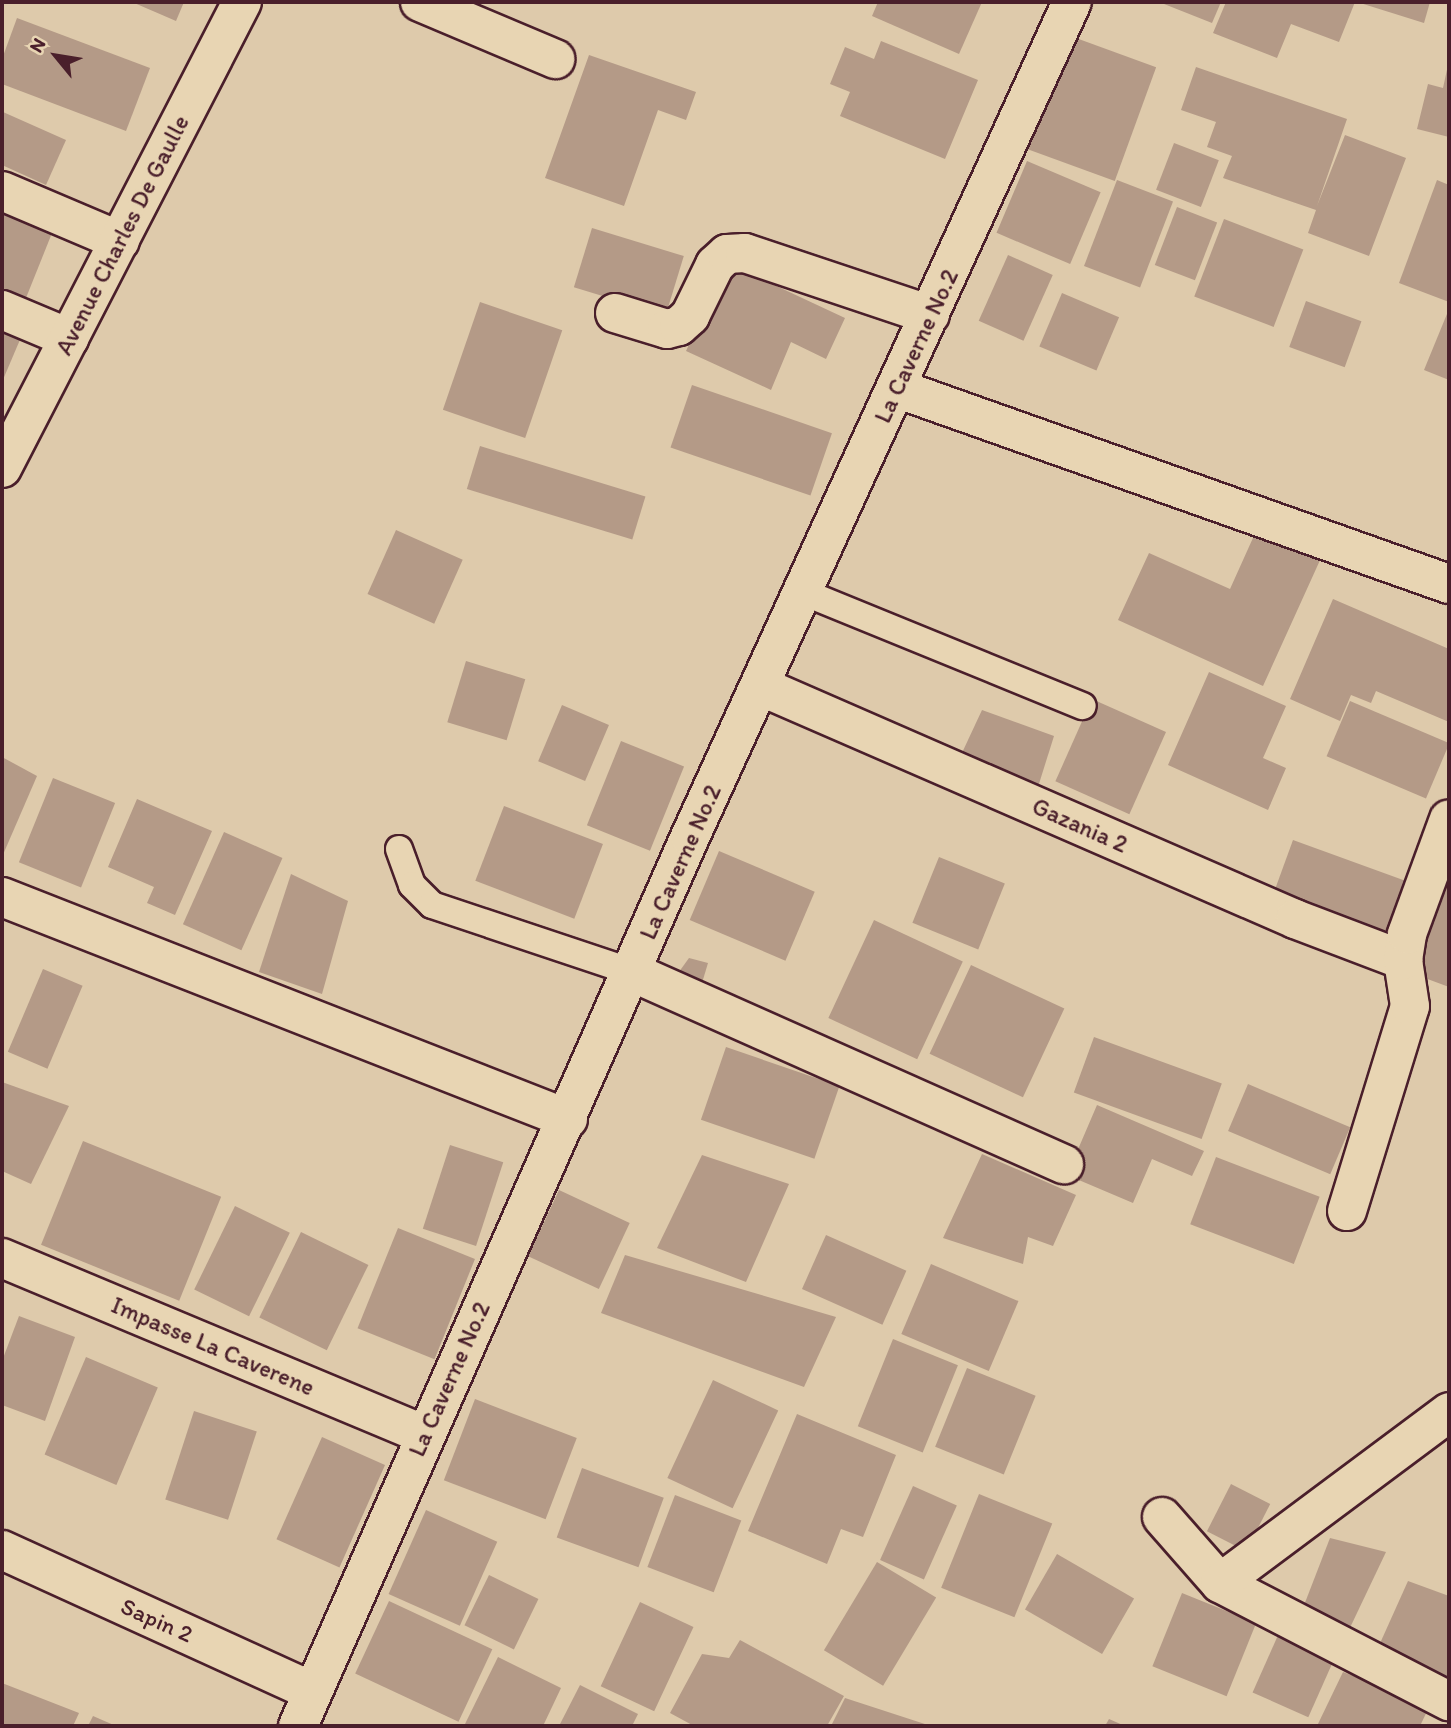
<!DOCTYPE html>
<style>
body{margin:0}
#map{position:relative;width:1451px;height:1728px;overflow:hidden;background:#decaab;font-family:Itim,sans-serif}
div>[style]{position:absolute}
.building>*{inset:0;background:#b49a87;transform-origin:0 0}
.roads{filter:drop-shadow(2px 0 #4a1f2b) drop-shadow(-2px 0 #4a1f2b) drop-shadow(0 2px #4a1f2b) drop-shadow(0 -2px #4a1f2b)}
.lane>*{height:26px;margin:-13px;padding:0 13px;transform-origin:13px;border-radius:13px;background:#e8d5b3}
.street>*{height:38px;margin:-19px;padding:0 19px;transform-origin:19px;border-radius:19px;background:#e8d5b3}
span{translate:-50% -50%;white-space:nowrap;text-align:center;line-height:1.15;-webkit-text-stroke:5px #e8d5b3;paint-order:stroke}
.street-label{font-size:24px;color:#4a1f2b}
.frame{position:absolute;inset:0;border:4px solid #4a1f2b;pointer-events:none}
.north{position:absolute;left:21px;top:21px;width:70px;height:70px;-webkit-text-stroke:5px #e8d5b3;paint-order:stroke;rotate:300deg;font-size:19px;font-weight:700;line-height:28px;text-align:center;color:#4a1f2b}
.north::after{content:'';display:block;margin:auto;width:24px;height:32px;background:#4a1f2b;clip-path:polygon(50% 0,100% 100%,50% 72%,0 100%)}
</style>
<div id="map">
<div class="building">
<div style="clip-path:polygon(132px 2px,184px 2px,176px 21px)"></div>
<div style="clip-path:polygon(878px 2px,982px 2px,959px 54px,872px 16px)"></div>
<div style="clip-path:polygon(1159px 2px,1221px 2px,1212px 23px)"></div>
<div style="clip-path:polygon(1226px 2px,1355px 2px,1339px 42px,1291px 24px,1277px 58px,1213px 33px)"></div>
<div style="clip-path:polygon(1357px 2px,1430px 2px,1424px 23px)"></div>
<div style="clip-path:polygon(17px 18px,150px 68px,126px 131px,2px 84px,2px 59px)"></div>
<div style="left:1065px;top:34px;width:97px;height:121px;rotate:20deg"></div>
<div style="clip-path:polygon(881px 41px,978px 80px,945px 159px,840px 116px,850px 92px,830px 84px,845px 47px,874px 59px)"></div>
<div style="clip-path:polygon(589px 55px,696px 92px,686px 120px,658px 110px,624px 206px,545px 178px)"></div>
<div style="clip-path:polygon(1448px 65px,1449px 65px,1449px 137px,1417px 129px,1428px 84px,1443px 88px)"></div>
<div style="clip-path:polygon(1196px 67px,1347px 119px,1317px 206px,1345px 135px,1406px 158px,1369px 256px,1308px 233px,1316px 210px,1223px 178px,1232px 156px,1207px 147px,1216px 122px,1181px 110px)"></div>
<div style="clip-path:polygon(3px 112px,66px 140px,46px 185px,2px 165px)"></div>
<div style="left:1174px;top:143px;width:48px;height:50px;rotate:21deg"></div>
<div style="left:1027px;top:161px;width:80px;height:78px;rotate:23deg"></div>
<div style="left:1117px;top:180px;width:60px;height:92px;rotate:21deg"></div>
<div style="clip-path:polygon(1437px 180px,1449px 185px,1449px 302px,1399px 283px)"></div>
<div style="left:1177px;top:207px;width:43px;height:62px;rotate:21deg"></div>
<div style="clip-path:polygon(2px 213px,52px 233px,26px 298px,2px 288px)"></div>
<div style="left:1224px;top:219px;width:85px;height:83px;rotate:21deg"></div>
<div style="left:592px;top:228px;width:96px;height:62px;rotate:17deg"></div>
<div style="left:1008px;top:255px;width:49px;height:72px;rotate:24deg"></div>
<div style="clip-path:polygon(727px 263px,845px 318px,826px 359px,791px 342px,771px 390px,686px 351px)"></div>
<div style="left:1062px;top:293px;width:62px;height:58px;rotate:23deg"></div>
<div style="left:1306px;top:301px;width:59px;height:49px;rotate:20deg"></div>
<div style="left:480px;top:302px;width:87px;height:114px;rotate:19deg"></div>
<div style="clip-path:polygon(1449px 309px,1449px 380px,1424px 370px)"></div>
<div style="clip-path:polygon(2px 326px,22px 335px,2px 382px)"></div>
<div style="left:692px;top:385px;width:148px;height:66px;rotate:19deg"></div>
<div style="left:480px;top:446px;width:173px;height:45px;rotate:17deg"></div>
<div style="clip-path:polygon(1257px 529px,1321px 558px,1263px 686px,1118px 620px,1149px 553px,1230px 589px)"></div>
<div style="left:396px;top:530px;width:73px;height:70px;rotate:24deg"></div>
<div style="clip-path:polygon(1333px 599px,1449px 649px,1449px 722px,1376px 691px,1371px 703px,1351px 695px,1340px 721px,1290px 699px)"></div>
<div style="left:466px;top:661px;width:62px;height:64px;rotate:17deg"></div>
<div style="clip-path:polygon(1209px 672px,1286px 706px,1263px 758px,1286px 768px,1268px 810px,1168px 765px)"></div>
<div style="left:1092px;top:699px;width:81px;height:90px;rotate:24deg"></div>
<div style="left:1350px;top:701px;width:108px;height:60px;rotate:23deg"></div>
<div style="left:562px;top:705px;width:51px;height:61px;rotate:23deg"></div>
<div style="clip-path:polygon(982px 710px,1054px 736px,1038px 787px,961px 755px)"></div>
<div style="left:621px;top:741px;width:68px;height:91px;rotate:22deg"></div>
<div style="clip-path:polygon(2px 757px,37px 776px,2px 857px)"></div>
<div style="left:53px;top:778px;width:67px;height:91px;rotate:22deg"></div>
<div style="clip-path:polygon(137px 799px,212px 831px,175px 915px,147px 903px,154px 887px,108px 867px)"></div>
<div style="left:504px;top:806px;width:106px;height:80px;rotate:21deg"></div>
<div style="left:224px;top:832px;width:64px;height:101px;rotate:24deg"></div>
<div style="left:1293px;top:840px;width:126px;height:62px;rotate:20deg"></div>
<div style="left:719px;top:851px;width:104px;height:75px;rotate:23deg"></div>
<div style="left:939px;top:857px;width:71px;height:71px;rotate:22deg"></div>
<div style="clip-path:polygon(291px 874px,348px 901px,322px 994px,259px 972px)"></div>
<div style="clip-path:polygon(1442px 877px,1449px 880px,1449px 987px,1406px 971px)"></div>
<div style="left:874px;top:920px;width:98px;height:108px;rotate:25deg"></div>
<div style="clip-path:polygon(689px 958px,708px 963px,702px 983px,676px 976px)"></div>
<div style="left:971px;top:965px;width:103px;height:98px;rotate:25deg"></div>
<div style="left:43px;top:969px;width:43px;height:90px;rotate:23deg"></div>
<div style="left:1094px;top:1037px;width:136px;height:59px;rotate:20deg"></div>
<div style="left:726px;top:1047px;width:120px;height:77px;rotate:19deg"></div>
<div style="clip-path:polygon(2px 1082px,69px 1106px,31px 1184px,2px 1171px)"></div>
<div style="left:1248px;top:1084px;width:111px;height:51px;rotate:23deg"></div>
<div style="clip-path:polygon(1097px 1105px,1204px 1151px,1192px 1176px,1152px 1159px,1133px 1203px,1067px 1175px)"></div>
<div style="left:83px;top:1141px;width:149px;height:112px;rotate:22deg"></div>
<div style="left:450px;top:1145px;width:56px;height:88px;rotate:18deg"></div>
<div style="clip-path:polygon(982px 1154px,1076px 1195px,1053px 1246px,1028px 1237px,1023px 1264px,943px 1238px)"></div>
<div style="clip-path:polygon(702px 1155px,789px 1184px,746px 1282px,657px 1248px)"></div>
<div style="left:1216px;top:1157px;width:111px;height:72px;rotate:21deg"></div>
<div style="left:559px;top:1190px;width:78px;height:73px;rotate:25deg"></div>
<div style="left:235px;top:1206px;width:61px;height:93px;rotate:26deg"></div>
<div style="left:398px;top:1228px;width:83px;height:108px;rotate:22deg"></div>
<div style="left:301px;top:1232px;width:75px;height:95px;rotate:26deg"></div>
<div style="left:826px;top:1235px;width:88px;height:59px;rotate:24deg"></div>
<div style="clip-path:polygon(625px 1255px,836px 1317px,804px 1387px,601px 1313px)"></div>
<div style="left:931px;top:1264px;width:95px;height:76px;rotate:23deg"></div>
<div style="clip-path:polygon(19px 1316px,75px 1337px,45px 1421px,2px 1405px,2px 1361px)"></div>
<div style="left:893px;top:1339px;width:70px;height:94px;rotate:22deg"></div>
<div style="left:86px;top:1357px;width:78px;height:106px;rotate:23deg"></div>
<div style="left:967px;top:1368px;width:74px;height:85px;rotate:22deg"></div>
<div style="left:713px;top:1380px;width:72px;height:108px;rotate:25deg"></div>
<div style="left:475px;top:1399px;width:109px;height:87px;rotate:21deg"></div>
<div style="left:194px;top:1411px;width:66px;height:93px;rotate:18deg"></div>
<div style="clip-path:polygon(797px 1414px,896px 1455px,863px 1537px,841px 1529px,827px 1564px,748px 1531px)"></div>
<div style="left:322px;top:1437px;width:69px;height:112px;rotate:24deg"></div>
<div style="left:582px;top:1468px;width:87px;height:74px;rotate:20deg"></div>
<div style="left:1231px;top:1484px;width:44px;height:53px;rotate:27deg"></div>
<div style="left:913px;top:1486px;width:48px;height:81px;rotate:24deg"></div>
<div style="left:979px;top:1494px;width:79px;height:101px;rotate:22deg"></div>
<div style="left:675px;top:1495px;width:71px;height:77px;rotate:21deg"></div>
<div style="left:426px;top:1510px;width:78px;height:92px;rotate:24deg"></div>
<div style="clip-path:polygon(1330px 1538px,1386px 1552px,1347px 1634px,1301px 1613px)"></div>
<div style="left:1057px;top:1554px;width:89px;height:64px;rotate:30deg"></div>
<div style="left:877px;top:1562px;width:69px;height:103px;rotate:31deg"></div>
<div style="left:489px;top:1575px;width:55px;height:56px;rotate:26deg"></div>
<div style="clip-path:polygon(1408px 1581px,1449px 1596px,1449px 1679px,1377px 1650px)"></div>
<div style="left:1182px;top:1593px;width:80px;height:79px;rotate:22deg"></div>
<div style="left:389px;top:1601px;width:114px;height:80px;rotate:25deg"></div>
<div style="left:640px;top:1602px;width:59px;height:93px;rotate:25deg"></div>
<div style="left:1279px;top:1633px;width:61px;height:65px;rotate:24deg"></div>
<div style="clip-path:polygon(740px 1640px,844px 1696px,827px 1726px,694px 1726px,670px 1713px,702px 1654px,729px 1658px)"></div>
<div style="clip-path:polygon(498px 1657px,561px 1688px,543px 1726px,464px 1726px)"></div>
<div style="clip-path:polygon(1343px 1672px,1430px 1705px,1420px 1726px,1317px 1726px)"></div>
<div style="clip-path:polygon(2px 1683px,79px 1713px,73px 1726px,2px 1726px)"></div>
<div style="clip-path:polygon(580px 1685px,638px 1714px,632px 1726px,559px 1726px)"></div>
<div style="clip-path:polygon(845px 1698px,931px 1726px,831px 1726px)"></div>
<div style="clip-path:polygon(93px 1716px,116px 1726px,88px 1726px)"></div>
<div style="clip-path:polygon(1109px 1719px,1125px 1726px,1105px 1726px)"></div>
</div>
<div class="roads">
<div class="lane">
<div style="left:803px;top:592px;width:302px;rotate:22.2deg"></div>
<div style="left:399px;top:849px;width:38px;rotate:70deg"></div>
<div style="left:412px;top:885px;width:28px;rotate:45deg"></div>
<div style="left:432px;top:905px;width:211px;rotate:18.5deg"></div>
</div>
<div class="street">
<div style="left:420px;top:2px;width:147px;rotate:22.9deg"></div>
<div style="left:2px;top:191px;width:128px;rotate:23deg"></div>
<div style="left:2px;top:310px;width:73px;rotate:22.7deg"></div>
<div style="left:615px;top:313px;width:54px;rotate:17.1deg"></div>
<div style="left:667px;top:329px;width:12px;rotate:-14deg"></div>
<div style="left:679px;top:326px;width:15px;rotate:-42deg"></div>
<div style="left:690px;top:316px;width:57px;rotate:-63.9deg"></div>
<div style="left:715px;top:265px;width:16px;rotate:-43deg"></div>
<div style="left:727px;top:254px;width:18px;rotate:-3deg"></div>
<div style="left:745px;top:253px;width:195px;rotate:18.5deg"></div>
<div style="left:896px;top:388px;width:587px;rotate:19.52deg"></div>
<div style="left:2px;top:468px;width:524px;rotate:-62.75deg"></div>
<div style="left:760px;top:686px;width:584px;rotate:23.53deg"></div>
<div style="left:1295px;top:919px;width:116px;rotate:20.8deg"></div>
<div style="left:2px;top:897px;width:608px;rotate:21.42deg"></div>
<div style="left:632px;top:972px;width:473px;rotate:24deg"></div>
<div style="left:1347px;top:1211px;width:214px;rotate:-72.9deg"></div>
<div style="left:1410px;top:1006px;width:47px;rotate:-98.7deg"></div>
<div style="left:1403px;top:960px;width:26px;rotate:-81deg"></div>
<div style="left:1407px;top:934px;width:122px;rotate:-69.9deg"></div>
<div style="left:2px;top:1258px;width:456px;rotate:22.7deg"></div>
<div style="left:1162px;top:1517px;width:88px;rotate:48.7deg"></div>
<div style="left:1220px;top:1583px;width:258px;rotate:27.3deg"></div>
<div style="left:2px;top:1550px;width:341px;rotate:24.5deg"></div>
<div style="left:1220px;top:1583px;width:286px;rotate:-36.7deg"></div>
<div style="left:298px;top:1726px;width:972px;rotate:-66.21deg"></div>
<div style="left:690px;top:837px;width:918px;rotate:-65.42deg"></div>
</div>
</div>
<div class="street-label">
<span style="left:122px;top:235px;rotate:-63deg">Avenue Charles De Gaulle</span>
<span style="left:916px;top:346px;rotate:-65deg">La Caverne No.2</span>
<span style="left:1080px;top:825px;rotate:24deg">Gazania 2</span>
<span style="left:680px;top:862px;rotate:-66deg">La Caverne No.2</span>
<span style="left:213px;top:1346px;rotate:23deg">Impasse La Caverene</span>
<span style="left:449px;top:1379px;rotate:-66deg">La Caverne No.2</span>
<span style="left:157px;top:1620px;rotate:24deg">Sapin 2</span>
</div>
<div class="frame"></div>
<div class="north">N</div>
</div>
